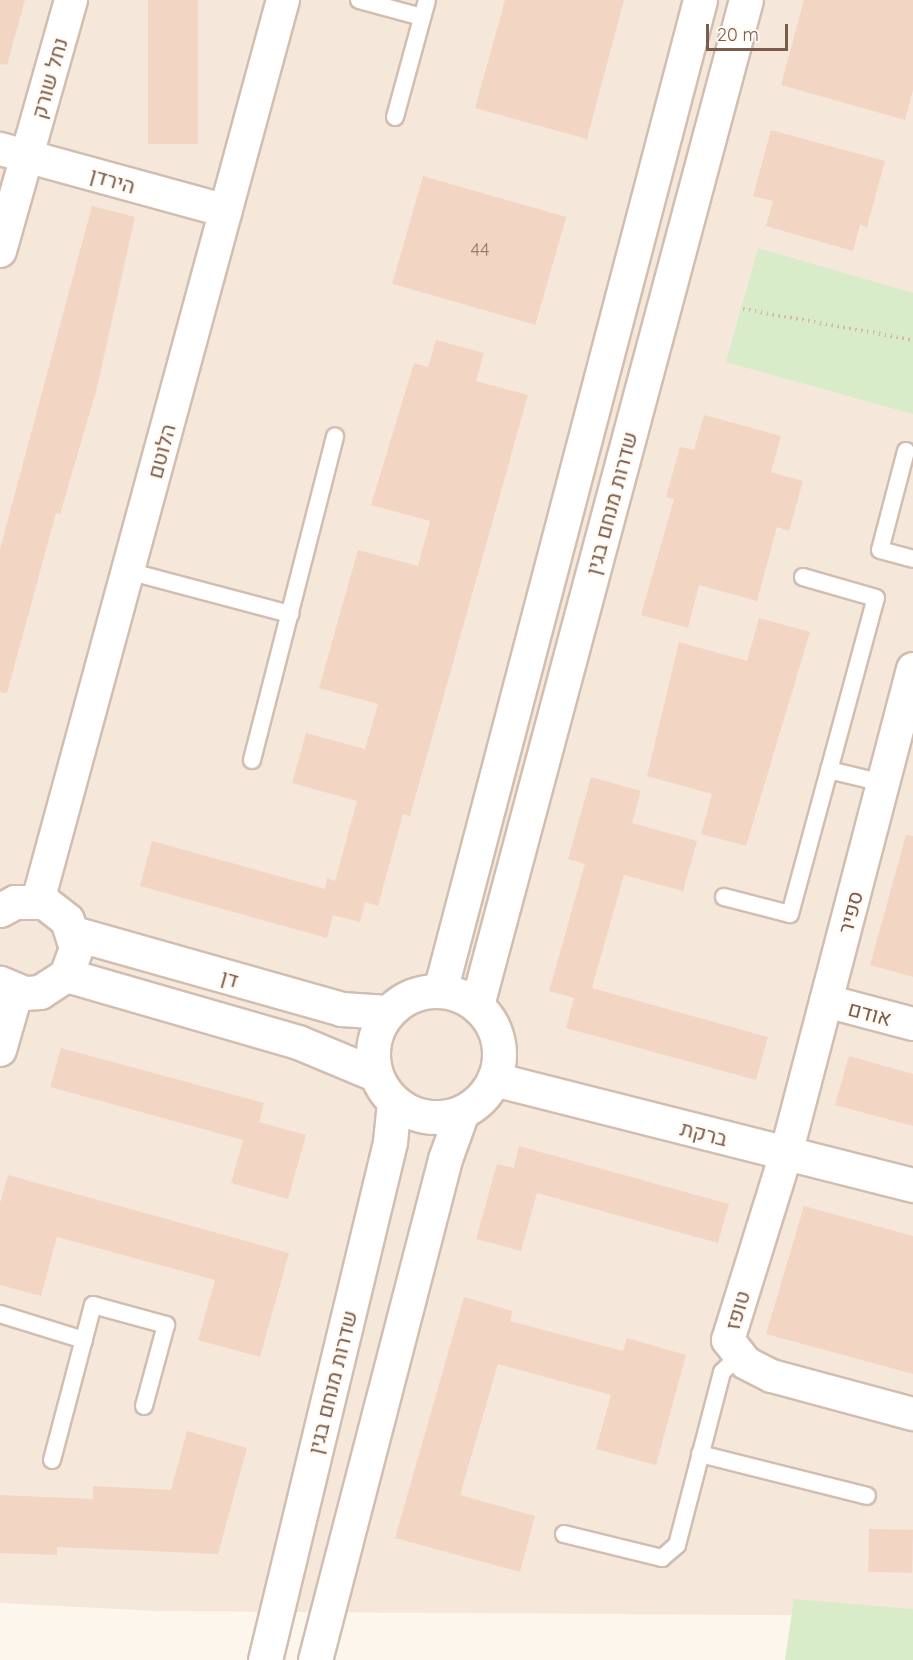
<!DOCTYPE html>
<meta charset="utf-8">
<style>
body{margin:0}
#map{position:relative;width:913px;height:1660px;overflow:hidden;background:#fdf6ec;font-family:Quicksand,Heebo,sans-serif}
div>[style]{position:absolute}
.residential>*{inset:0;background:#f5e8da}
.green>*{inset:0;background:#d8ecc9}
.building>*{inset:0;background:#f3d5c3;transform-origin:0 0}
.path>*{height:4px;margin-top:-2px;transform-origin:0;background:repeating-linear-gradient(90deg,#d9b8a5 0 1.5px,transparent 0 6px)}
.roads{filter:drop-shadow(2px 0 #d1beb0) drop-shadow(-2px 0 #d1beb0) drop-shadow(0 2px #d1beb0) drop-shadow(0 -2px #d1beb0)}
.lane>*{height:16px;margin:-8px;padding:0 8px;transform-origin:8px;border-radius:8px;background:#fff}
.street>*{height:32px;margin:-16px;padding:0 16px;transform-origin:16px;border-radius:16px;background:#fff}
.secondary>*{height:33px;margin:-16.5px;padding:0 16.5px;transform-origin:16.5px;border-radius:16.5px;background:#fff}
.secondary>.ring{margin:-16.5px;padding:0;box-sizing:content-box;background:none;border:33px solid #fff;border-radius:50%}
span{translate:-50% -50%;white-space:nowrap;text-align:center;line-height:1.15;-webkit-text-stroke:4.5px #fffaf3;paint-order:stroke}
.number-label{font-size:18px;color:#987a6a}
.number-label span{-webkit-text-stroke-width:0}
.street-label{font-size:21px;color:#7a5c4d}
.scale{position:absolute;left:706px;top:24px;width:82px;height:27px;box-sizing:border-box;border:3px solid #7a5c4d;border-top:0;padding-left:8px;font-size:18px;line-height:21px;white-space:nowrap;color:#7a5c4d;-webkit-text-stroke:4px #fffaf3;paint-order:stroke}
</style>
<div id="map">
<div class="residential">
<div style="clip-path:polygon(0 0,913px 0,913px 1616px,158px 1611px,0 1603px)"></div>
</div>
<div class="green">
<div style="clip-path:polygon(758px 248px,913px 293px,913px 414px,726px 362px)"></div>
<div style="clip-path:polygon(794px 1599px,913px 1609px,913px 1660px,785px 1660px)"></div>
</div>
<div class="building">
<div style="clip-path:polygon(0 0,25px 0,7px 65px,0 64px)"></div>
<div style="left:148px;top:0;width:50px;height:144px"></div>
<div style="clip-path:polygon(505px 0,624px 0,587px 139px,475px 108px)"></div>
<div style="clip-path:polygon(804px 0,913px 0,913px 90px,905px 120px,781px 85px)"></div>
<div style="clip-path:polygon(771px 130px,885px 161px,867px 227px,860px 225px,853px 251px,766px 226px,773px 201px,753px 196px)"></div>
<div style="left:423px;top:176px;width:149px;height:112px;rotate:16deg"></div>
<div style="clip-path:polygon(92px 206px,135px 217px,97px 388px,60px 514px,56px 513px,7px 693px,0 692px,0 549px)"></div>
<div style="clip-path:polygon(436px 340px,484px 353px,476px 381px,528px 395px,410px 816px,403px 814px,378px 906px,365px 902px,360px 922px,333px 915px,327px 938px,140px 886px,152px 841px,325px 889px,327px 878px,335px 881px,357px 801px,292px 783px,306px 733px,365px 749px,378px 704px,319px 688px,358px 550px,418px 566px,430px 521px,371px 505px,414px 363px,428px 367px)"></div>
<div style="clip-path:polygon(704px 415px,781px 436px,771px 472px,803px 481px,789px 531px,777px 527px,757px 601px,699px 585px,688px 628px,641px 615px,674px 499px,666px 497px,680px 447px,694px 450px)"></div>
<div style="clip-path:polygon(759px 618px,810px 632px,746px 846px,701px 834px,712px 794px,647px 776px,679px 642px,747px 661px)"></div>
<div style="clip-path:polygon(591px 777px,641px 791px,632px 823px,697px 841px,683px 891px,624px 875px,592px 988px,768px 1037px,756px 1080px,566px 1028px,574px 998px,549px 991px,585px 864px,568px 859px)"></div>
<div style="clip-path:polygon(906px 835px,913px 836px,913px 977px,870px 965px)"></div>
<div style="clip-path:polygon(61px 1048px,264px 1103px,259px 1122px,306px 1135px,288px 1199px,231px 1183px,243px 1140px,50px 1087px)"></div>
<div style="clip-path:polygon(849px 1056px,913px 1074px,913px 1126px,835px 1105px)"></div>
<div style="clip-path:polygon(519px 1146px,729px 1204px,718px 1243px,537px 1193px,521px 1251px,476px 1239px,497px 1164px,514px 1168px)"></div>
<div style="clip-path:polygon(8px 1175px,289px 1253px,260px 1357px,198px 1340px,215px 1280px,57px 1237px,41px 1296px,0 1285px,0 1203px)"></div>
<div style="clip-path:polygon(804px 1206px,913px 1236px,913px 1374px,766px 1334px)"></div>
<div style="clip-path:polygon(464px 1297px,513px 1311px,510px 1321px,623px 1351px,627px 1338px,686px 1355px,656px 1465px,596px 1449px,611px 1395px,498px 1364px,460px 1495px,535px 1516px,520px 1572px,395px 1538px)"></div>
<div style="clip-path:polygon(187px 1431px,247px 1448px,218px 1554px,57px 1547px,57px 1555px,0 1553px,0 1495px,93px 1499px,93px 1486px,171px 1490px)"></div>
<div style="left:869px;top:1529px;width:44px;height:43px;rotate:1deg"></div>
</div>
<div class="path">
<div style="left:743px;top:309px;width:173px;rotate:10.3deg"></div>
</div>
<div class="roads">
<div class="lane">
<div style="left:359px;top:0;width:65px;rotate:15.1deg"></div>
<div style="left:395px;top:117px;width:121px;rotate:-74.7deg"></div>
<div style="left:906px;top:451px;width:102px;rotate:104.7deg"></div>
<div style="left:880px;top:550px;width:34px;rotate:15deg"></div>
<div style="left:128px;top:571px;width:168px;rotate:14.9deg"></div>
<div style="left:252px;top:760px;width:334px;rotate:-75.6deg"></div>
<div style="left:829px;top:770px;width:56px;rotate:13.5deg"></div>
<div style="left:724px;top:897px;width:68px;rotate:14.4deg"></div>
<div style="left:790px;top:914px;width:327px;rotate:-74.8deg"></div>
<div style="left:876px;top:598px;width:76px;rotate:-164deg"></div>
<div style="left:0;top:1314px;width:88px;rotate:17.2deg"></div>
<div style="left:700px;top:1454px;width:172px;rotate:14.1deg"></div>
<div style="left:52px;top:1460px;width:160px;rotate:-75.2deg"></div>
<div style="left:93px;top:1305px;width:76px;rotate:15.3deg"></div>
<div style="left:166px;top:1325px;width:84px;rotate:105.2deg"></div>
<div style="left:564px;top:1534px;width:101px;rotate:13.8deg"></div>
<div style="left:662px;top:1558px;width:20px;rotate:-41deg"></div>
<div style="left:677px;top:1545px;width:179px;rotate:-75.4deg"></div>
<div style="left:722px;top:1372px;width:25px;rotate:-43deg"></div>
</div>
<div class="street">
<div style="left:0;top:149px;width:234px;rotate:15.3deg"></div>
<div style="left:0;top:251px;width:261px;rotate:-74.2deg"></div>
<div style="left:913px;top:669px;width:501px;rotate:104.67deg"></div>
<div style="left:786px;top:1154px;width:195px;rotate:107.3deg"></div>
<div style="left:728px;top:1340px;width:29px;rotate:52deg"></div>
<div style="left:746px;top:1363px;width:29px;rotate:27deg"></div>
<div style="left:772px;top:1376px;width:146px;rotate:15.1deg"></div>
<div style="left:38px;top:901px;width:934px;rotate:-74.79deg"></div>
<div style="left:826px;top:1001px;width:90px;rotate:14.8deg"></div>
<div style="left:0;top:1050px;width:61px;rotate:-73.9deg"></div>
</div>
<div class="secondary">
<div style="left:0;top:910px;width:17px;rotate:-28deg"></div>
<div style="left:15px;top:902px;width:29px"></div>
<div style="left:44px;top:902px;width:29px;rotate:38deg"></div>
<div style="left:67px;top:920px;width:29px;rotate:72deg"></div>
<div style="left:76px;top:948px;width:29px;rotate:110deg"></div>
<div style="left:66px;top:975px;width:31px;rotate:147deg"></div>
<div style="left:40px;top:992px;width:16px;rotate:176deg"></div>
<div style="left:24px;top:993px;width:26px;rotate:-157deg"></div>
<div style="left:73px;top:933px;width:279px;rotate:15.8deg"></div>
<div style="left:341px;top:1009px;width:47px;rotate:3.7deg"></div>
<div style="left:66px;top:975px;width:241px;rotate:16.1deg"></div>
<div style="left:298px;top:1042px;width:83px;rotate:22.6deg"></div>
<div class="ring" style="left:373px;top:991px;width:93px;height:93px"></div>
<div style="left:440px;top:991px;width:1025px;rotate:-75.3deg"></div>
<div style="left:477px;top:1005px;width:1040px;rotate:-75.02deg"></div>
<div style="left:494px;top:1079px;width:432px;rotate:14.2deg"></div>
<div style="left:265px;top:1660px;width:533px;rotate:-76.43deg"></div>
<div style="left:390px;top:1142px;width:40px;rotate:-84.3deg"></div>
<div style="left:315px;top:1660px;width:518px;rotate:-75.45deg"></div>
<div style="left:445px;top:1159px;width:50px;rotate:-70.1deg"></div>
</div>
</div>
<div class="number-label">
<span style="left:480px;top:250px">44</span>
</div>
<div class="street-label">
<span style="left:49px;top:78px;rotate:-74deg">נחל שורק</span>
<span style="left:113px;top:180px;rotate:16deg">הירדן</span>
<span style="left:161px;top:451px;rotate:-75deg">הלוטם</span>
<span style="left:611px;top:503px;rotate:-75deg">שדרות מנחם בגין</span>
<span style="left:850px;top:912px;rotate:-75deg">ספיר</span>
<span style="left:230px;top:978px;rotate:16deg">דן</span>
<span style="left:870px;top:1013px;rotate:15deg">אודם</span>
<span style="left:704px;top:1133px;rotate:14deg">ברקת</span>
<span style="left:737px;top:1310px;rotate:-73deg">טופז</span>
<span style="left:332px;top:1382px;rotate:-76deg">שדרות מנחם בגין</span>
</div>
<div class="scale">20 m</div>
</div>
